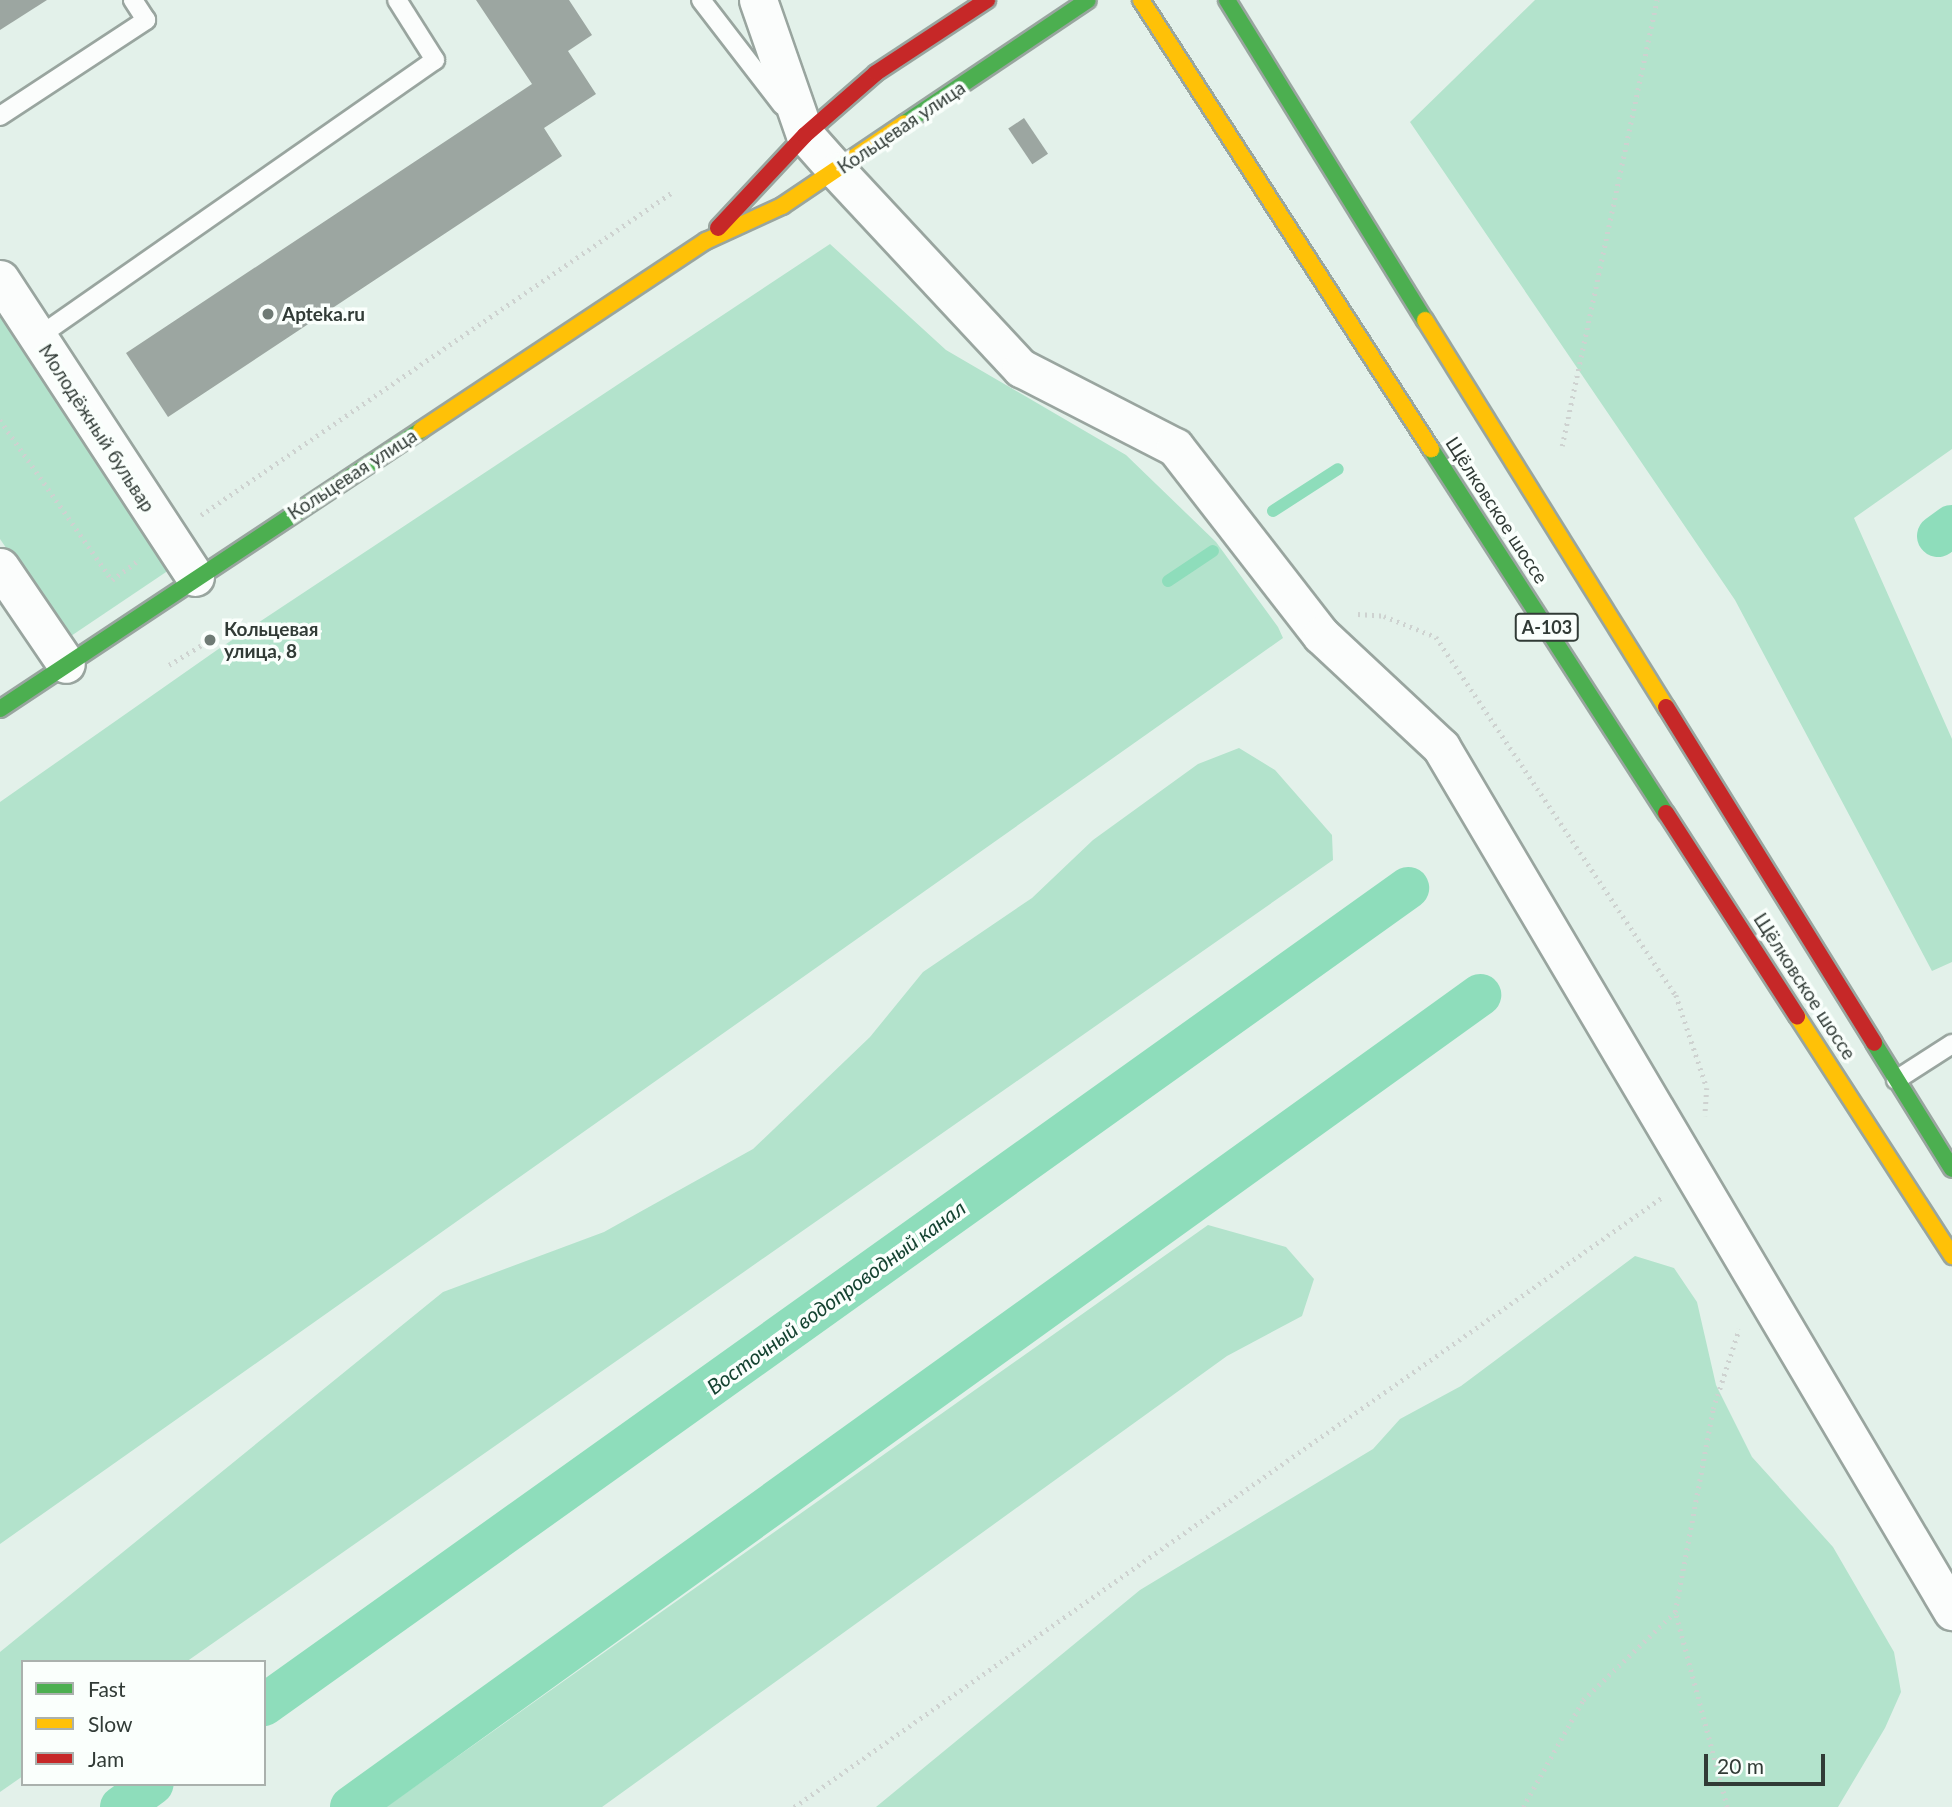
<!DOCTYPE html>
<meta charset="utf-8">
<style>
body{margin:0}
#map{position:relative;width:1952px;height:1807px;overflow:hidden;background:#e3f1ea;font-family:Lato,sans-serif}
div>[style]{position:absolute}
.green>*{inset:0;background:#b3e3cc}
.stream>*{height:12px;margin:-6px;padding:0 6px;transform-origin:6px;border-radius:6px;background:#8eddbb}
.canal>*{height:42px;margin:-21px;padding:0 21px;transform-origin:21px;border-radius:21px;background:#8eddbb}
.building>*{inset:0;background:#9ca6a1;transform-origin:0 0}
.path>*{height:4.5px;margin-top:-2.25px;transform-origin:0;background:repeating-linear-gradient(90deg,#ced2d0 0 2px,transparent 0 7px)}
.roads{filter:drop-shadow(2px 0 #99a59f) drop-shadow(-2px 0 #99a59f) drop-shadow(0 2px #99a59f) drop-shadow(0 -2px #99a59f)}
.lane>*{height:18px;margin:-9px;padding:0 9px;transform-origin:9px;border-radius:9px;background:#fbfdfc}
.street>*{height:37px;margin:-18.5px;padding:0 18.5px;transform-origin:18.5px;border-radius:18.5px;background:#fbfdfc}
.fast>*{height:16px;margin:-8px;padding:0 8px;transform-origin:8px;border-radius:8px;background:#4caf50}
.slow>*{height:16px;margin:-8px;padding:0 8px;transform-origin:8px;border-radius:8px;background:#ffc107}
.jam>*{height:16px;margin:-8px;padding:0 8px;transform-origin:8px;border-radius:8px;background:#c62828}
.dots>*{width:19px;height:19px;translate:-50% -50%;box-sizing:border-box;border:4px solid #fafffc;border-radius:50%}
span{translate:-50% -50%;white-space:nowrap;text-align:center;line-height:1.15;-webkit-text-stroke:7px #fafffc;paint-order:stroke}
.shield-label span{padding:2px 5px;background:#fafffc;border:2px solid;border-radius:5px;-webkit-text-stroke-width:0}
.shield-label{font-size:18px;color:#313b36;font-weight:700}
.street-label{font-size:19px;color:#313b36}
.poi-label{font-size:19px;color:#313b36;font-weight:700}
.left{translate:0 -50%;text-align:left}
.water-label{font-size:21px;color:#154331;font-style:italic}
.legend{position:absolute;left:21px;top:1660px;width:245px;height:126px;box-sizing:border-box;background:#fafffc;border:2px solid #aab1ad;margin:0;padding:9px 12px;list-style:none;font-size:21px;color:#313b36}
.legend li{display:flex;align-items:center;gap:14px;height:35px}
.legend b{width:35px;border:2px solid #aab1ad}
.scale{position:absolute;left:1704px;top:1754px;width:121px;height:32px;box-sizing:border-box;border:4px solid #313b36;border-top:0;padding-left:9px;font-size:21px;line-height:24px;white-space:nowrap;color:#313b36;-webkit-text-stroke:5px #fafffc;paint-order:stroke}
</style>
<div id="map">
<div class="green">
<div style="clip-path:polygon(1535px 0,1952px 0,1952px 449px,1854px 518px,1952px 739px,1952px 962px,1932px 971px,1735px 600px,1410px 122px)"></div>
<div style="clip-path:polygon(830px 244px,946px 350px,1126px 455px,1216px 542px,1278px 627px,1283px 638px,0 1544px,0 802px,217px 650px)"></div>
<div style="clip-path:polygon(0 305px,175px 566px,68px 638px,0 539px)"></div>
<div style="clip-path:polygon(1239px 748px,1275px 770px,1332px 835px,1333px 860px,186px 1662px,23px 1662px,23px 1776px,0 1792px,0 1652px,443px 1292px,604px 1232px,753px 1149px,870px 1037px,923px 972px,1032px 898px,1093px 840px,1198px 764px)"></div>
<div style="clip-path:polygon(1208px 1225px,1286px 1247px,1314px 1279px,1302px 1316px,1227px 1356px,602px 1807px,386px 1807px)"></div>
<div style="clip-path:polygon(1635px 1256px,1674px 1268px,1697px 1302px,1716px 1385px,1752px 1457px,1833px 1547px,1894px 1652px,1901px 1692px,1885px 1728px,1838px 1807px,876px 1807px,1140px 1590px,1373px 1449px,1400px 1419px,1461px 1386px)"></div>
</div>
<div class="stream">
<div style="left:1273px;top:511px;width:77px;rotate:-32.9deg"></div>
<div style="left:1168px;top:581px;width:54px;rotate:-33.7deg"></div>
</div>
<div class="canal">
<div style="left:1938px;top:536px;width:17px;rotate:-36deg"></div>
<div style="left:264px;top:1705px;width:1406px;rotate:-35.53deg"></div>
<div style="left:121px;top:1807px;width:39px;rotate:-36deg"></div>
<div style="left:351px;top:1807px;width:1391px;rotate:-35.72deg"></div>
</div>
<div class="building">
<div style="clip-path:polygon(0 0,47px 0,0 30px)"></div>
<div style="clip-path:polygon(476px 0,569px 0,592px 35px,568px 51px,596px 94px,544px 128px,562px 156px,168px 417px,126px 353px,532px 84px)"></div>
<div style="left:1024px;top:118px;width:43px;height:19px;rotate:56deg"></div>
</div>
<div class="path">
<div style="left:0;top:420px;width:195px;rotate:55deg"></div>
<div style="left:112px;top:580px;width:35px;rotate:-37deg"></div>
<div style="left:1562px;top:446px;width:456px;rotate:-78deg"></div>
<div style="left:201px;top:515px;width:573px;rotate:-34.41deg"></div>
<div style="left:1358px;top:614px;width:26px;rotate:4deg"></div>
<div style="left:1384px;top:616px;width:56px;rotate:22deg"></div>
<div style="left:1436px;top:637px;width:431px;rotate:56.2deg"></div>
<div style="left:1676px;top:995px;width:98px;rotate:71.6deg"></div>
<div style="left:1707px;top:1088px;width:28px;rotate:94deg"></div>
<div style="left:169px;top:665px;width:48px;rotate:-31.4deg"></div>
<div style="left:794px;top:1807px;width:1063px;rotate:-35.08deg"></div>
<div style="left:1523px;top:1807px;width:123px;rotate:-60.7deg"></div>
<div style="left:1583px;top:1700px;width:127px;rotate:-43.7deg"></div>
<div style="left:1727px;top:1807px;width:202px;rotate:-104.9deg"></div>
<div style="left:1675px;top:1612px;width:207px;rotate:-79.4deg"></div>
<div style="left:1713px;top:1409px;width:84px;rotate:-72deg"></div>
</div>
<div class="roads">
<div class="lane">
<div style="left:701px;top:0;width:133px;rotate:52.4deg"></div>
<div style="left:0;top:116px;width:175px;rotate:-33.3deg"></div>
<div style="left:146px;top:20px;width:24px;rotate:-123deg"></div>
<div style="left:38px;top:337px;width:484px;rotate:-34.9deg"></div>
<div style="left:435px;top:60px;width:71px;rotate:-122.3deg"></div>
<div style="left:1896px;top:1080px;width:67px;rotate:-32.7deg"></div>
</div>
<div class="street">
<div style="left:758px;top:0;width:143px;rotate:70.8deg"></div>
<div style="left:805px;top:135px;width:48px;rotate:48.4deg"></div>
<div style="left:837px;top:171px;width:270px;rotate:47deg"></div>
<div style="left:1021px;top:368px;width:173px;rotate:27.2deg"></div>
<div style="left:1175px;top:447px;width:238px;rotate:52.2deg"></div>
<div style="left:1321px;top:635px;width:164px;rotate:43deg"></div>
<div style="left:1441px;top:747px;width:1004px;rotate:59.4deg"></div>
<div style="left:0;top:279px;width:356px;rotate:56.8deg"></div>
<div style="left:0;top:567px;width:117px;rotate:55.8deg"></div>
</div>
<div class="fast">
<div style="left:1227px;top:0;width:376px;rotate:58.3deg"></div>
<div style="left:905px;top:123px;width:220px;rotate:-33.9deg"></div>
<div style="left:1431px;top:449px;width:433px;rotate:57.2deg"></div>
<div style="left:0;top:709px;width:505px;rotate:-33.53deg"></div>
<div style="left:1874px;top:1043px;width:148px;rotate:58.2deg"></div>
</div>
<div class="slow">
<div style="left:1141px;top:0;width:535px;rotate:57.14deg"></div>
<div style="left:1425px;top:320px;width:456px;rotate:58.1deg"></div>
<div style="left:421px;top:430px;width:342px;rotate:-33.6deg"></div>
<div style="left:706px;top:241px;width:84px;rotate:-24.7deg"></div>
<div style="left:782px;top:206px;width:148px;rotate:-34deg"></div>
<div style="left:1797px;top:1016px;width:286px;rotate:57.1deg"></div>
</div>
<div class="jam">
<div style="left:718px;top:228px;width:127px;rotate:-46.9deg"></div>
<div style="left:805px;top:135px;width:94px;rotate:-41.1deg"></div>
<div style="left:876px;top:73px;width:133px;rotate:-33.3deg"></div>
<div style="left:1666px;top:707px;width:395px;rotate:58.2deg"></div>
<div style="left:1666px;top:813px;width:242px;rotate:57.2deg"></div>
</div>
</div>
<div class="dots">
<div style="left:268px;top:314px;background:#6f7b75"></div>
<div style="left:210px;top:640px;background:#6f7b75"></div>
</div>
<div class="shield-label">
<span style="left:1547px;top:627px">А-103</span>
</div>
<div class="street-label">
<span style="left:901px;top:127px;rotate:-34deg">Кольцевая улица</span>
<span style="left:97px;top:428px;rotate:57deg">Молодёжный бульвар</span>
<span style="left:352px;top:474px;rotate:-33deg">Кольцевая улица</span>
<span style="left:1497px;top:510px;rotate:57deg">Щёлковское шоссе</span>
<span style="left:1805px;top:986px;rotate:57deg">Щёлковское шоссе</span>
</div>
<div class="poi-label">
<span class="left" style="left:282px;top:314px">Apteka.ru</span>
<span class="left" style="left:224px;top:640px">Кольцевая<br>улица, 8</span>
</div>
<div class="water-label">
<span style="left:836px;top:1297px;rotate:-36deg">Восточный водопроводный канал</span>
</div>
<ul class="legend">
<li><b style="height:9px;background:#4caf50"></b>Fast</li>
<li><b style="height:9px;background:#ffc107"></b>Slow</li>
<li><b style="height:9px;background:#c62828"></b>Jam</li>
</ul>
<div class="scale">20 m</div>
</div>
